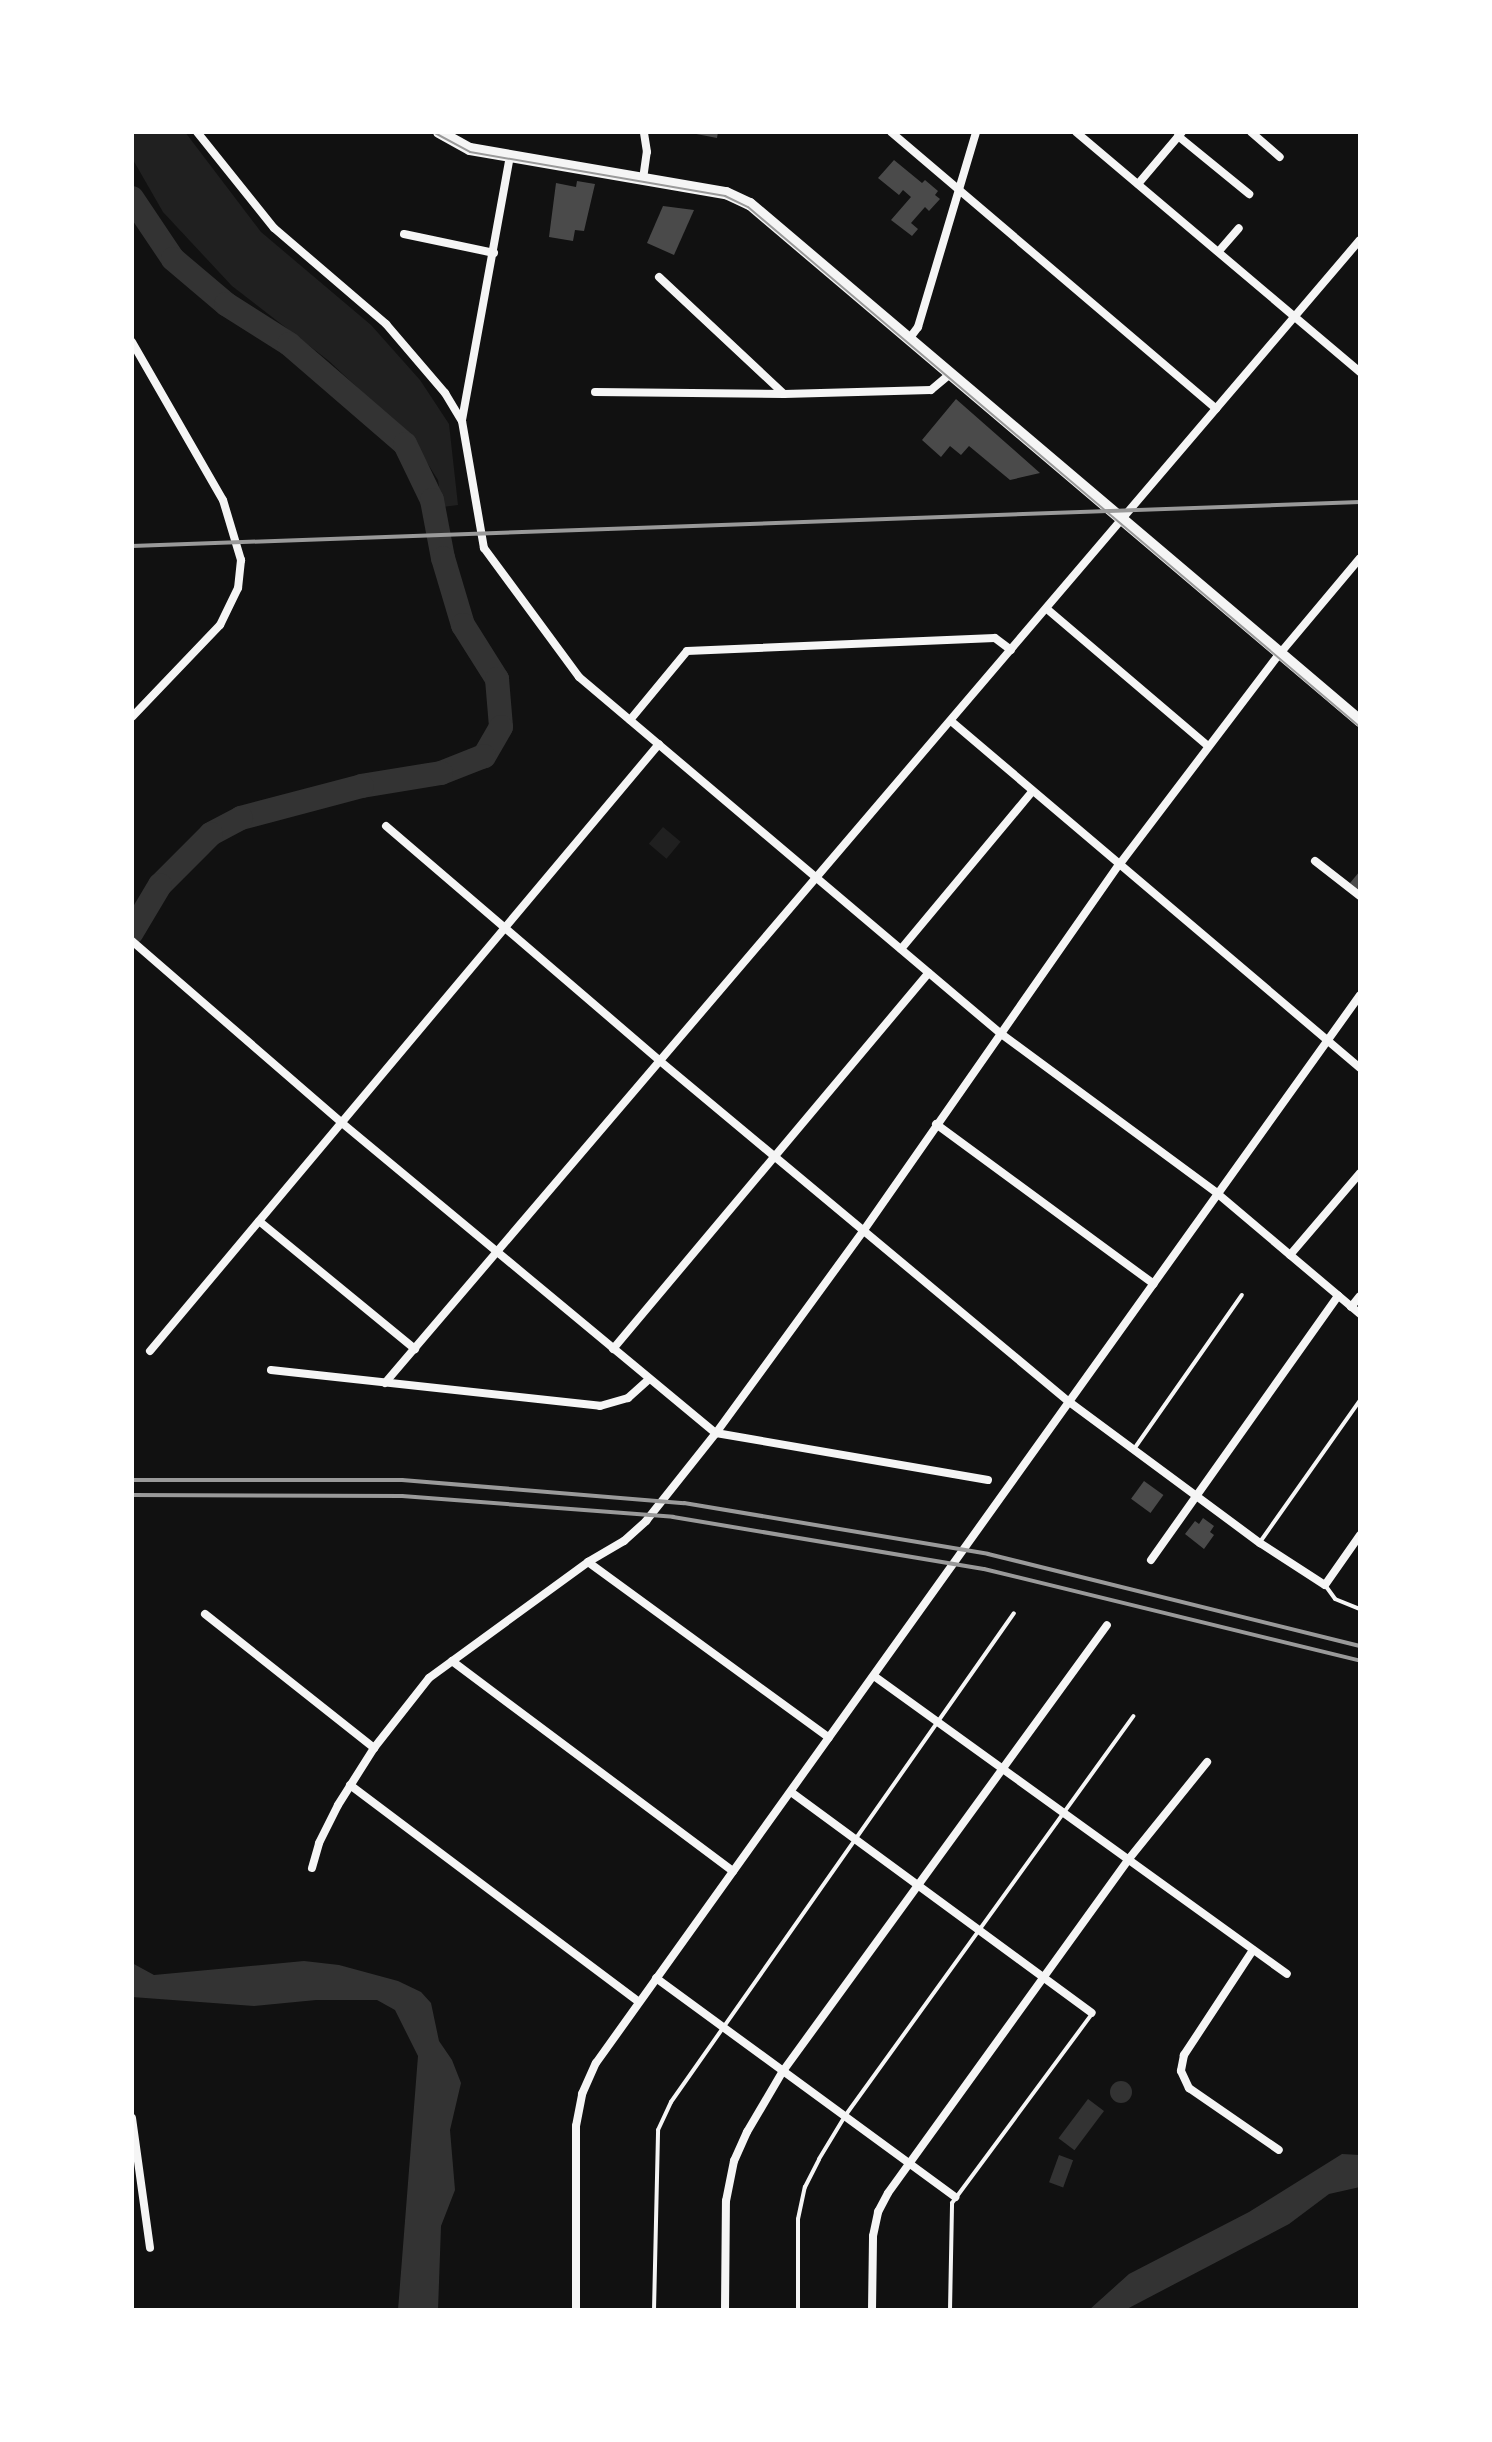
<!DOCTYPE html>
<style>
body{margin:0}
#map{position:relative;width:1492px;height:2442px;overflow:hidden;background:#111;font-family:"Fira Sans Condensed",sans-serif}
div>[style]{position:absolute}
.green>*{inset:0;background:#202020;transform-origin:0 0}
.water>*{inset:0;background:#333;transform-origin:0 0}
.round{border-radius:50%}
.river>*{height:24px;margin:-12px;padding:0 12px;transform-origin:12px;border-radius:12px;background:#333}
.building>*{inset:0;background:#4a4a4a;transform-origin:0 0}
.service>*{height:4px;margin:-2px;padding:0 2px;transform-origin:2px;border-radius:2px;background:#f5f5f5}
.minor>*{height:8px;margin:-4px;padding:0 4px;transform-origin:4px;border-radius:4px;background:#f5f5f5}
.primary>*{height:12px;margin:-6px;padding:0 6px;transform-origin:6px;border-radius:6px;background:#f5f5f5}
.tram>*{height:2px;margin:-1px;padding:0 1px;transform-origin:1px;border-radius:1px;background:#9a9a9a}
.rail>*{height:4px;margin:-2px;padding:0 2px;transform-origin:2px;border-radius:2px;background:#9a9a9a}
span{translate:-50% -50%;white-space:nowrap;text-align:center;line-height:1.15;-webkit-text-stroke:8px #fff;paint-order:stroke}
.frame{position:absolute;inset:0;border:134px solid #fff;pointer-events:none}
</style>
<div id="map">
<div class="green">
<div style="clip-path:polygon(132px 132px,185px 132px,261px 232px,371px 325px,420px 380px,449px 424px,458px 505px,442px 507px,438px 480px,412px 439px,329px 361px,232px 286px,163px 212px,132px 158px)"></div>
<div style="left:663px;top:827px;width:23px;height:22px;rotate:40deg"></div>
</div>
<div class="water">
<div style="clip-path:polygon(304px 1961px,339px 1965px,398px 1981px,421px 1992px,431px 2003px,439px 2041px,452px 2060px,461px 2083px,450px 2130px,455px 2190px,441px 2226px,438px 2310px,398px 2310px,418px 2056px,395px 2010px,377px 2000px,316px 2000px,254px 2006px,132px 1997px,132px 1963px,154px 1975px)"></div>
<div class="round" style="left:1110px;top:2081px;width:22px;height:22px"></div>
<div style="left:1088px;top:2099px;width:20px;height:49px;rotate:37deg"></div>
<div style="clip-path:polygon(1342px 2154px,1360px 2155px,1360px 2187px,1329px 2194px,1289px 2224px,1125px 2310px,1089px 2310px,1129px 2274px,1249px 2212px)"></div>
<div style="left:1059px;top:2155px;width:15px;height:29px;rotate:20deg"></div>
</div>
<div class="river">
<div style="left:132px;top:198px;width:73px;rotate:56.1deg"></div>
<div style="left:173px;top:259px;width:70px;rotate:40.3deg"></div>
<div style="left:226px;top:304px;width:75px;rotate:32.4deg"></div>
<div style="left:289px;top:344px;width:153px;rotate:40.8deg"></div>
<div style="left:405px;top:444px;width:62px;rotate:64.3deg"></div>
<div style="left:432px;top:500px;width:59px;rotate:79.3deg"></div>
<div style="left:443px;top:558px;width:70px;rotate:73.4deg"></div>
<div style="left:463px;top:625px;width:64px;rotate:57.8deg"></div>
<div style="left:497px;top:679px;width:48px;rotate:85.2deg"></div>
<div style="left:501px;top:727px;width:34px;rotate:120deg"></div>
<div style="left:484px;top:756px;width:46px;rotate:158.4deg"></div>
<div style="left:441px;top:773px;width:80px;rotate:170.7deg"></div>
<div style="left:362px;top:786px;width:125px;rotate:165.2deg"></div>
<div style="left:241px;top:818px;width:34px;rotate:152deg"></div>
<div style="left:211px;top:834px;width:72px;rotate:135deg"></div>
<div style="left:160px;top:885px;width:55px;rotate:120.8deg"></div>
</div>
<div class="building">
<div style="clip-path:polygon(686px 132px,718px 132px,717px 138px)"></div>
<div style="clip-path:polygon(894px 160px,922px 183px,925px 180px,938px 191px,935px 195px,940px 199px,929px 211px,925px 207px,911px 223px,918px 229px,912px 236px,891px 220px,911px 197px,903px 190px,899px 195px,878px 178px)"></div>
<div style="clip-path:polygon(577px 181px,595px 184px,584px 231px,575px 230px,573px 241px,549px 237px,556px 183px,576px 187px)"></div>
<div style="clip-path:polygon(663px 206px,694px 210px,674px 255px,647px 243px)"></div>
<div style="clip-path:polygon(956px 399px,1040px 473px,1010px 480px,969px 446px,961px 455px,950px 446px,941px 457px,922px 440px)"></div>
<div style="clip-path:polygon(1360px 871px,1360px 891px,1350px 883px)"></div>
<div style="left:1144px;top:1481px;width:24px;height:22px;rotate:36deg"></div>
<div style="clip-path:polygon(1203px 1518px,1214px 1526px,1210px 1532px,1214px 1535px,1204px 1549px,1185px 1534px,1195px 1521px,1199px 1524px)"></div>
</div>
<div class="service">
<div style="left:1134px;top:1449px;width:188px;rotate:-55deg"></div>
<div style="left:1260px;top:1542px;width:174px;rotate:-54.8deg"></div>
<div style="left:1325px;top:1585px;width:17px;rotate:54deg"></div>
<div style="left:1335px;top:1599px;width:27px;rotate:22deg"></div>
<div style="left:654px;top:2310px;width:180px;rotate:-88.7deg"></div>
<div style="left:658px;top:2130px;width:31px;rotate:-65deg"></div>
<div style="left:671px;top:2102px;width:597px;rotate:-54.95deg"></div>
<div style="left:798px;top:2310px;width:91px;rotate:-90deg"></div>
<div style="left:798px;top:2219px;width:33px;rotate:-78deg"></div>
<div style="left:805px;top:2187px;width:31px;rotate:-63deg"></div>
<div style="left:819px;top:2159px;width:50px;rotate:-58.8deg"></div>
<div style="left:845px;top:2116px;width:493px;rotate:-54.2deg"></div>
<div style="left:950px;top:2310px;width:107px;rotate:-88.9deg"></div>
<div style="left:952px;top:2203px;width:234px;rotate:-53.5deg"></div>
</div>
<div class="minor">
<div style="left:197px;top:132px;width:123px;rotate:51.3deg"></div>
<div style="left:274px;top:228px;width:148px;rotate:40.6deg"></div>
<div style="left:386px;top:324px;width:91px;rotate:49.5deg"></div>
<div style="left:445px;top:393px;width:33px;rotate:59deg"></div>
<div style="left:462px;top:421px;width:129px;rotate:80.2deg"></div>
<div style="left:484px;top:548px;width:160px;rotate:53.6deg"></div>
<div style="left:579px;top:677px;width:551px;rotate:40.22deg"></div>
<div style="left:1000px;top:1033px;width:271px;rotate:36.4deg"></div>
<div style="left:1218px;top:1194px;width:186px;rotate:40.2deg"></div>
<div style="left:891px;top:132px;width:427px;rotate:40.4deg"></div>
<div style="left:1076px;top:132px;width:372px;rotate:40.2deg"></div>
<div style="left:1251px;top:132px;width:38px;rotate:41deg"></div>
<div style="left:1178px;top:136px;width:92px;rotate:39.2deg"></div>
<div style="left:643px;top:179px;width:27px;rotate:-82deg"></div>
<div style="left:647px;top:152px;width:20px;rotate:-99deg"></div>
<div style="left:1138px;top:184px;width:68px;rotate:-49.8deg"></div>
<div style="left:404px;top:234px;width:92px;rotate:11.9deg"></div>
<div style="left:1219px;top:251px;width:30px;rotate:-49deg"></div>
<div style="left:659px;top:277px;width:171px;rotate:43.1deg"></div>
<div style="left:909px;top:339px;width:15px;rotate:-53deg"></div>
<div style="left:918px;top:327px;width:203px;rotate:-73.4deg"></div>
<div style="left:132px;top:342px;width:182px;rotate:60.1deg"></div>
<div style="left:223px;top:500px;width:63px;rotate:73.3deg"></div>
<div style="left:241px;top:560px;width:28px;rotate:96deg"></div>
<div style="left:238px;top:588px;width:41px;rotate:115.9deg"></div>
<div style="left:220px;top:625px;width:127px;rotate:133.7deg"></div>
<div style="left:595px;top:392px;width:189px;rotate:0.6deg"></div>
<div style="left:784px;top:394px;width:147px;rotate:-1.6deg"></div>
<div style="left:931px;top:390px;width:25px;rotate:-40deg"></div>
<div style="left:462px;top:420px;width:267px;rotate:-79.7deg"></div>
<div style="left:1047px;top:609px;width:211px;rotate:40.4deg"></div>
<div style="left:630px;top:720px;width:89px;rotate:-50.4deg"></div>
<div style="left:687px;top:651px;width:308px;rotate:-2.4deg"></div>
<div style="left:995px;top:638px;width:20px;rotate:37deg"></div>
<div style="left:951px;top:721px;width:536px;rotate:40.31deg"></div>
<div style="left:386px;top:826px;width:361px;rotate:40.6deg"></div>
<div style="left:660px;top:1061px;width:531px;rotate:39.81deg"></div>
<div style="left:1068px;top:1401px;width:239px;rotate:36.5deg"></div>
<div style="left:1260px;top:1543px;width:77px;rotate:32.9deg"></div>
<div style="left:1325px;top:1585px;width:61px;rotate:-55deg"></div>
<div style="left:1315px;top:861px;width:57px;rotate:37.9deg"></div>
<div style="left:132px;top:941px;width:278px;rotate:40.9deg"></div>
<div style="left:342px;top:1123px;width:486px;rotate:39.7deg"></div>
<div style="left:716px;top:1433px;width:276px;rotate:9.8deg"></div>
<div style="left:901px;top:949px;width:204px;rotate:-50.2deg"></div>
<div style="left:936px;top:1124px;width:270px;rotate:36.3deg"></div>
<div style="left:259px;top:1221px;width:202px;rotate:39.4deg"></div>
<div style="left:1290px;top:1255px;width:108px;rotate:-49.5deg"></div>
<div style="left:1351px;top:1307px;width:14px;rotate:-51deg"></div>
<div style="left:613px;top:1349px;width:491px;rotate:-50deg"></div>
<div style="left:150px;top:1351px;width:792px;rotate:-50.02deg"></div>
<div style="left:271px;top:1370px;width:331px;rotate:6.2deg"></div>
<div style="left:600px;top:1406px;width:29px;rotate:-16deg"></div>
<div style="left:628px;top:1398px;width:27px;rotate:-42deg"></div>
<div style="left:385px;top:1383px;width:1502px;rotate:-49.54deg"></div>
<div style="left:1151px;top:1560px;width:324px;rotate:-54.7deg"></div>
<div style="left:588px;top:1562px;width:298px;rotate:36.1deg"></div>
<div style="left:205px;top:1614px;width:216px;rotate:38.4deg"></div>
<div style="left:452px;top:1661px;width:351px;rotate:36.8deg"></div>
<div style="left:874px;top:1676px;width:509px;rotate:35.81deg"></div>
<div style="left:350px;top:1785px;width:361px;rotate:36.9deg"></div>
<div style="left:791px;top:1792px;width:373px;rotate:36.3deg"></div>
<div style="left:312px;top:1868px;width:26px;rotate:-74deg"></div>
<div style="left:319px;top:1843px;width:42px;rotate:-63.4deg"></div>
<div style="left:338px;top:1805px;width:67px;rotate:-57.7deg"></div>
<div style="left:374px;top:1748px;width:89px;rotate:-51.8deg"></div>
<div style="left:429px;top:1678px;width:197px;rotate:-36.1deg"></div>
<div style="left:588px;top:1562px;width:42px;rotate:-30.3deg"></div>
<div style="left:624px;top:1541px;width:30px;rotate:-42deg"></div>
<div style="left:646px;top:1521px;width:112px;rotate:-51.5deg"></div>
<div style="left:716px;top:1433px;width:251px;rotate:-53.9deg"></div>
<div style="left:864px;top:1230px;width:445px;rotate:-55.1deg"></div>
<div style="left:1119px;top:865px;width:261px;rotate:-52.8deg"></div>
<div style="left:1277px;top:657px;width:129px;rotate:-50deg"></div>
<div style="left:1253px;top:1950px;width:126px;rotate:123.3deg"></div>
<div style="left:1184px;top:2055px;width:16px;rotate:101deg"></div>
<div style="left:1181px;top:2071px;width:19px;rotate:65deg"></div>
<div style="left:1189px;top:2088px;width:109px;rotate:34.6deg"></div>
<div style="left:656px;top:1978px;width:371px;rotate:36.2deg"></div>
<div style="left:132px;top:2118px;width:131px;rotate:82.1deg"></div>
<div style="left:576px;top:2310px;width:184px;rotate:-90deg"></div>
<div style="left:576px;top:2126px;width:33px;rotate:-79deg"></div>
<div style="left:582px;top:2094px;width:34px;rotate:-66deg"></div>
<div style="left:596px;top:2063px;width:1313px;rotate:-54.42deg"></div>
<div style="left:725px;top:2310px;width:109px;rotate:-89.5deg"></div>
<div style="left:726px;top:2201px;width:41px;rotate:-78.7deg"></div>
<div style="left:734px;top:2161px;width:32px;rotate:-66deg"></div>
<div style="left:747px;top:2132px;width:71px;rotate:-59.5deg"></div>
<div style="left:783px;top:2071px;width:551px;rotate:-54deg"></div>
<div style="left:872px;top:2310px;width:74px;rotate:-89.2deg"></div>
<div style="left:873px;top:2236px;width:25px;rotate:-78deg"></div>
<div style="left:878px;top:2212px;width:21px;rotate:-62deg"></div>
<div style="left:888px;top:2193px;width:410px;rotate:-54.2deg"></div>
<div style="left:1128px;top:1860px;width:126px;rotate:-51.1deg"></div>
</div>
<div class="primary">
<div style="left:439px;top:132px;width:35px;rotate:29deg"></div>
<div style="left:470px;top:149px;width:260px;rotate:9.8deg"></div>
<div style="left:726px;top:193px;width:26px;rotate:25deg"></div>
<div style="left:750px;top:204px;width:800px;rotate:40.28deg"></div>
</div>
<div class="tram">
<div style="left:433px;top:132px;width:42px;rotate:28.4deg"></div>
<div style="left:470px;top:152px;width:259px;rotate:9.8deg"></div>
<div style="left:725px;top:196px;width:25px;rotate:26deg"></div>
<div style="left:748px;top:207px;width:803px;rotate:40.35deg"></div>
</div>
<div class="rail">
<div style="left:132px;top:546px;width:1229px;rotate:-2.05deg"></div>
<div style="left:132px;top:1480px;width:270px"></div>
<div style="left:402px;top:1480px;width:283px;rotate:4.7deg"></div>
<div style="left:684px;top:1503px;width:308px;rotate:9.5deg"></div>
<div style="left:988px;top:1554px;width:383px;rotate:13.9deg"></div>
<div style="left:132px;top:1495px;width:270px;rotate:0.2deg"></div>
<div style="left:402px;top:1496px;width:272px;rotate:4.4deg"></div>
<div style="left:673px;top:1517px;width:315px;rotate:9.5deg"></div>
<div style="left:984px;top:1569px;width:387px;rotate:13.7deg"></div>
</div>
<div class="frame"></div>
</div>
